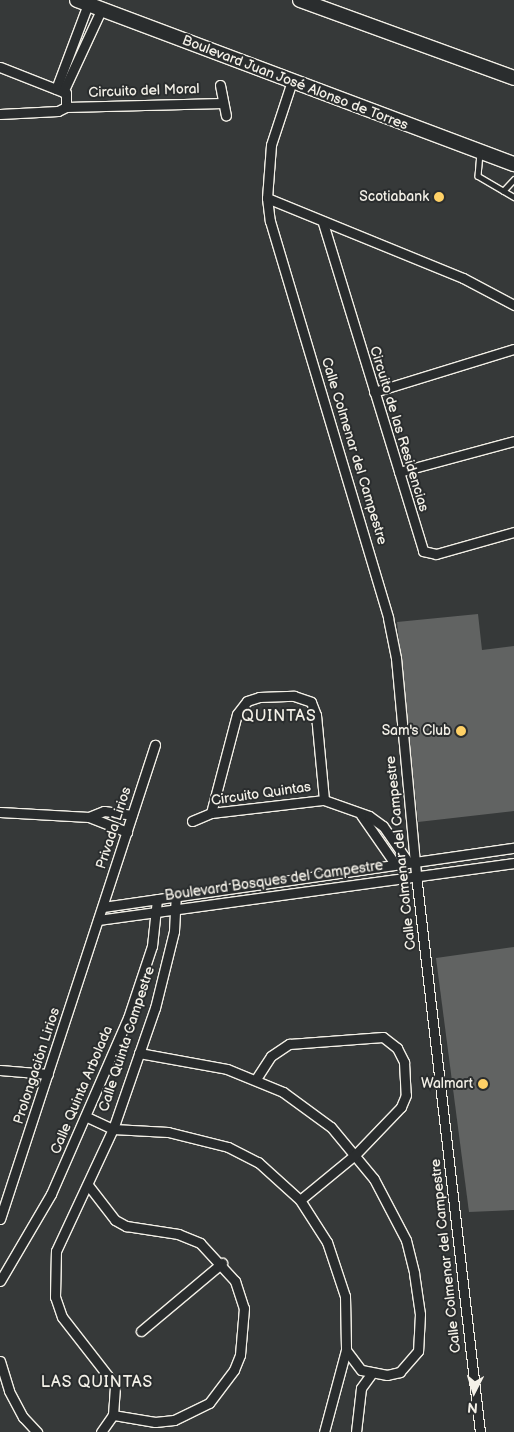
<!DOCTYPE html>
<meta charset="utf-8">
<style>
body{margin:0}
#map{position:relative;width:514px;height:1432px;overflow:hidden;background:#363939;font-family:"Balsamiq Sans",sans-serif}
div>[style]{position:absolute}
.building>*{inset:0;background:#616362}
.roads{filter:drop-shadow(1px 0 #f4f1e8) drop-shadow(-1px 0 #f4f1e8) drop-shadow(0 1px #f4f1e8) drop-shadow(0 -1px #f4f1e8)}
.lane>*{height:4.5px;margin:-2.25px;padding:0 2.25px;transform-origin:2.25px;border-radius:2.25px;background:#2a2d2e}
.street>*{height:9px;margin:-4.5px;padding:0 4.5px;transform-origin:4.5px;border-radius:4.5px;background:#2a2d2e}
.primary>*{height:14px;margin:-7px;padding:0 7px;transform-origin:7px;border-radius:7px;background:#2a2d2e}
.dots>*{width:14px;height:14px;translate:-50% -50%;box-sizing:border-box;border:2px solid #2a2d2e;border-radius:50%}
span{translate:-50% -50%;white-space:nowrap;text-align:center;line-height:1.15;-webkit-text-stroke:4px #2a2d2e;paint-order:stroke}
.street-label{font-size:14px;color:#f4f1e8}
.poi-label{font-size:14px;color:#f4f1e8}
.right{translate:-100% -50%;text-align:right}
.quarter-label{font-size:16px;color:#f4f1e8;letter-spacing:1px}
.north{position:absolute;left:449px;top:1367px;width:50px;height:50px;-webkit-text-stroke:4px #2a2d2e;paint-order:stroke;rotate:185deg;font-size:14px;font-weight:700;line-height:20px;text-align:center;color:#f4f1e8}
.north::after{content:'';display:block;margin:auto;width:18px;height:22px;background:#f4f1e8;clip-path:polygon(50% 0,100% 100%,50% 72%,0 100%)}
</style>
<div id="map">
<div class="building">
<div style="clip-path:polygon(478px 614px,482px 650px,514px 646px,514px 811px,418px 822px,397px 622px)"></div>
<div style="clip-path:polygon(514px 947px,514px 1210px,469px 1212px,436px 958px)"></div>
</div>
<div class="roads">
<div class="lane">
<div style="left:480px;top:153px;width:23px;rotate:95deg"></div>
<div style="left:478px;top:176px;width:42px;rotate:30.3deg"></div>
<div style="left:503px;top:191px;width:16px;rotate:-47deg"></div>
</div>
<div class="street">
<div style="left:0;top:67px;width:71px;rotate:21.5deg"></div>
<div style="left:66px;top:93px;width:14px;rotate:90deg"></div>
<div style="left:292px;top:81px;width:67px;rotate:108.2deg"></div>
<div style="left:271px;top:145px;width:53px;rotate:94.3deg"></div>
<div style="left:267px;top:198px;width:23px;rotate:83deg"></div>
<div style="left:270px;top:221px;width:414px;rotate:73.4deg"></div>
<div style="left:388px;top:618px;width:41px;rotate:78.7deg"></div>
<div style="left:396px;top:658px;width:218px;rotate:84.7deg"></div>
<div style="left:416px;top:875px;width:561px;rotate:83.45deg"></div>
<div style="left:220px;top:85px;width:31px;rotate:79deg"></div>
<div style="left:56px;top:89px;width:91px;rotate:-69.4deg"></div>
<div style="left:63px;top:92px;width:90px;rotate:-65.1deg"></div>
<div style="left:0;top:114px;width:58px;rotate:-3deg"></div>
<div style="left:58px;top:111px;width:9px;rotate:-27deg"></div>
<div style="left:66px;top:107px;width:157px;rotate:-1.5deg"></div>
<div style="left:267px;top:198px;width:212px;rotate:22.2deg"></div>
<div style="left:463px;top:278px;width:58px;rotate:27.9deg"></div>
<div style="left:323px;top:223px;width:343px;rotate:73deg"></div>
<div style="left:423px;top:551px;width:13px;rotate:13deg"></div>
<div style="left:436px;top:554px;width:81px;rotate:-15.8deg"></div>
<div style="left:374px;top:392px;width:146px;rotate:-17.1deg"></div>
<div style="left:399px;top:472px;width:119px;rotate:-15.1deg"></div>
<div style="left:0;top:812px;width:89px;rotate:3.2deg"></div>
<div style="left:89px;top:817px;width:41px;rotate:21.5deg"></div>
<div style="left:211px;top:813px;width:102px;rotate:-75.3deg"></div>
<div style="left:237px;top:714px;width:16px;rotate:-52deg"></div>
<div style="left:247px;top:701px;width:13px;rotate:-18deg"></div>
<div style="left:259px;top:697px;width:35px;rotate:-2deg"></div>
<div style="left:294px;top:696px;width:18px;rotate:19deg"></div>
<div style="left:311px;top:702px;width:14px;rotate:69deg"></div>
<div style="left:316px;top:715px;width:85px;rotate:84.6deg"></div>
<div style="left:361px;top:815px;width:60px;rotate:55.2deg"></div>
<div style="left:89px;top:817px;width:16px;rotate:-22deg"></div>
<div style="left:104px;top:811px;width:28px;rotate:8deg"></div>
<div style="left:192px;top:821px;width:21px;rotate:-23deg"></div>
<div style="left:211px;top:813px;width:114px;rotate:-6.6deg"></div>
<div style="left:324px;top:800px;width:48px;rotate:19.6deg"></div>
<div style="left:369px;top:816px;width:17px;rotate:36deg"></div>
<div style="left:383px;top:826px;width:44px;rotate:55.2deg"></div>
<div style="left:103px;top:907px;width:415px;rotate:-8.2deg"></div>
<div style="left:98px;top:920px;width:420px;rotate:-7.8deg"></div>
<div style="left:139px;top:1053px;width:89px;rotate:10.3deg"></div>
<div style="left:227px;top:1069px;width:61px;rotate:22.3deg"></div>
<div style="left:283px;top:1092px;width:59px;rotate:36.1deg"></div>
<div style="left:331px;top:1127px;width:67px;rotate:50.4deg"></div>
<div style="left:374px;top:1179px;width:69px;rotate:62.3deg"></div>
<div style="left:406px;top:1240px;width:34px;rotate:76deg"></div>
<div style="left:414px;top:1273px;width:41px;rotate:81.7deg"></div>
<div style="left:420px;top:1314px;width:37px;rotate:93deg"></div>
<div style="left:418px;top:1351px;width:28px;rotate:131deg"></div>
<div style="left:400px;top:1372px;width:13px;rotate:167deg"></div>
<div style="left:387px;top:1375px;width:26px;rotate:-169deg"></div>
<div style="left:361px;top:1370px;width:25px;rotate:-127deg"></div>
<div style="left:0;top:1070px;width:48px;rotate:4.8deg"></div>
<div style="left:256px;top:1079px;width:27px;rotate:-57deg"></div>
<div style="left:271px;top:1056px;width:22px;rotate:-34deg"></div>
<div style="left:289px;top:1044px;width:94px;rotate:-4.3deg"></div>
<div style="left:383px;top:1037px;width:18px;rotate:38deg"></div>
<div style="left:397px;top:1048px;width:16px;rotate:63deg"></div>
<div style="left:404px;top:1062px;width:33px;rotate:87deg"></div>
<div style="left:406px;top:1095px;width:13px;rotate:113deg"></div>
<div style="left:401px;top:1107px;width:65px;rotate:133.8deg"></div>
<div style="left:356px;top:1154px;width:72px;rotate:140.6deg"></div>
<div style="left:87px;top:1117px;width:29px;rotate:25deg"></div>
<div style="left:113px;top:1129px;width:55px;rotate:3.1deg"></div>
<div style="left:168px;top:1132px;width:62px;rotate:14deg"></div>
<div style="left:228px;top:1147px;width:34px;rotate:27deg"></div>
<div style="left:258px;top:1162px;width:57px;rotate:42.1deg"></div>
<div style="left:300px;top:1200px;width:50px;rotate:57.3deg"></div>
<div style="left:327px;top:1242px;width:57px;rotate:71.6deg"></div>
<div style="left:345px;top:1296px;width:54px;rotate:88.9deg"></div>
<div style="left:346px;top:1350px;width:85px;rotate:105deg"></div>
<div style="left:88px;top:1185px;width:44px;rotate:52.4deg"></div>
<div style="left:115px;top:1220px;width:13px;rotate:29deg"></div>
<div style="left:126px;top:1226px;width:53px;rotate:8.7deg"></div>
<div style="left:178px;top:1234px;width:24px;rotate:22deg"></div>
<div style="left:200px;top:1243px;width:52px;rotate:47.4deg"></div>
<div style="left:235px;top:1281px;width:28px;rotate:72deg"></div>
<div style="left:244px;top:1308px;width:47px;rotate:94.9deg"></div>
<div style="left:240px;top:1355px;width:16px;rotate:112deg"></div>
<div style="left:234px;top:1370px;width:41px;rotate:127.1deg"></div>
<div style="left:209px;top:1403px;width:39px;rotate:154deg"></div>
<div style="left:174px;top:1420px;width:19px;rotate:174deg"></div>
<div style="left:155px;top:1422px;width:43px;rotate:-170.5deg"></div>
<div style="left:0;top:1219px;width:499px;rotate:-71.9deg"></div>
<div style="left:0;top:1281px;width:101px;rotate:-59.6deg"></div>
<div style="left:51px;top:1194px;width:192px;rotate:-66.4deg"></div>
<div style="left:128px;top:1018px;width:76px;rotate:-71.6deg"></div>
<div style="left:152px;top:946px;width:47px;rotate:-83.9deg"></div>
<div style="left:141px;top:1331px;width:106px;rotate:-40deg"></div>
<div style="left:0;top:1361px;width:31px;rotate:73deg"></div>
<div style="left:9px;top:1391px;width:30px;rotate:62deg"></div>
<div style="left:23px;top:1417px;width:21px;rotate:47deg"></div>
<div style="left:101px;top:1432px;width:21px;rotate:-55deg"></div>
<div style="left:113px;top:1415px;width:30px;rotate:-86deg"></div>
<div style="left:115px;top:1385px;width:86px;rotate:-127.9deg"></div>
<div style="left:62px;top:1317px;width:21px;rotate:-109deg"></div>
<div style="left:55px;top:1297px;width:46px;rotate:-88.8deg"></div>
<div style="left:56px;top:1251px;width:135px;rotate:-65deg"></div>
<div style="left:113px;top:1129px;width:128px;rotate:-70.9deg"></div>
<div style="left:155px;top:1008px;width:79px;rotate:-76.1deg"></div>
<div style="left:174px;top:931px;width:35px;rotate:-87deg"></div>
<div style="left:356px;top:1432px;width:44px;rotate:-83.5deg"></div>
<div style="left:361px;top:1388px;width:17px;rotate:-54deg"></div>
</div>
<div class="primary">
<div style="left:77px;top:0;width:467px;rotate:20.6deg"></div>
<div style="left:300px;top:0;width:228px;rotate:20deg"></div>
</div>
</div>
<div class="dots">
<div style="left:439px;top:197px;background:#ffd166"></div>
<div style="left:461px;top:731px;background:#ffd166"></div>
<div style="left:483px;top:1084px;background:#ffd166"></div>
</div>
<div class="street-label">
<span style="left:295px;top:83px;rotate:21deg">Boulevard Juan José Alonso de Torres</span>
<span style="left:144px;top:91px;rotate:-2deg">Circuito del Moral</span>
<span style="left:399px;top:429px;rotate:73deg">Circuito de las Residencias</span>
<span style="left:354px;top:451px;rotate:73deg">Calle Colmenar del Campestre</span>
<span style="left:261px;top:794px;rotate:-8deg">Circuito Quintas</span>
<span style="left:114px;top:828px;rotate:-72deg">Privada Lirios</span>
<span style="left:401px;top:853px;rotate:-96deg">Calle Colmenar del Campestre</span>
<span style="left:274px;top:881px;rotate:-8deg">Boulevard Bosques del Campestre</span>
<span style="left:127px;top:1039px;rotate:-72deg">Calle Quinta Campestre</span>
<span style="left:37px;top:1066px;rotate:-72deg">Prolongación Lirios</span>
<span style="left:82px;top:1090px;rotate:-67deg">Calle Quinta Arbolada</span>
<span style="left:446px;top:1256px;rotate:-96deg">Calle Colmenar del Campestre</span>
</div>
<div class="poi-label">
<span class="right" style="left:429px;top:197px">Scotiabank</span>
<span class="right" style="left:451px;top:731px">Sam's Club</span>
<span class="right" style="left:473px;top:1084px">Walmart</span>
</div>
<div class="quarter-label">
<span style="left:279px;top:717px">QUINTAS</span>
<span style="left:97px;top:1383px">LAS QUINTAS</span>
</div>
<div class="north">N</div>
</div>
